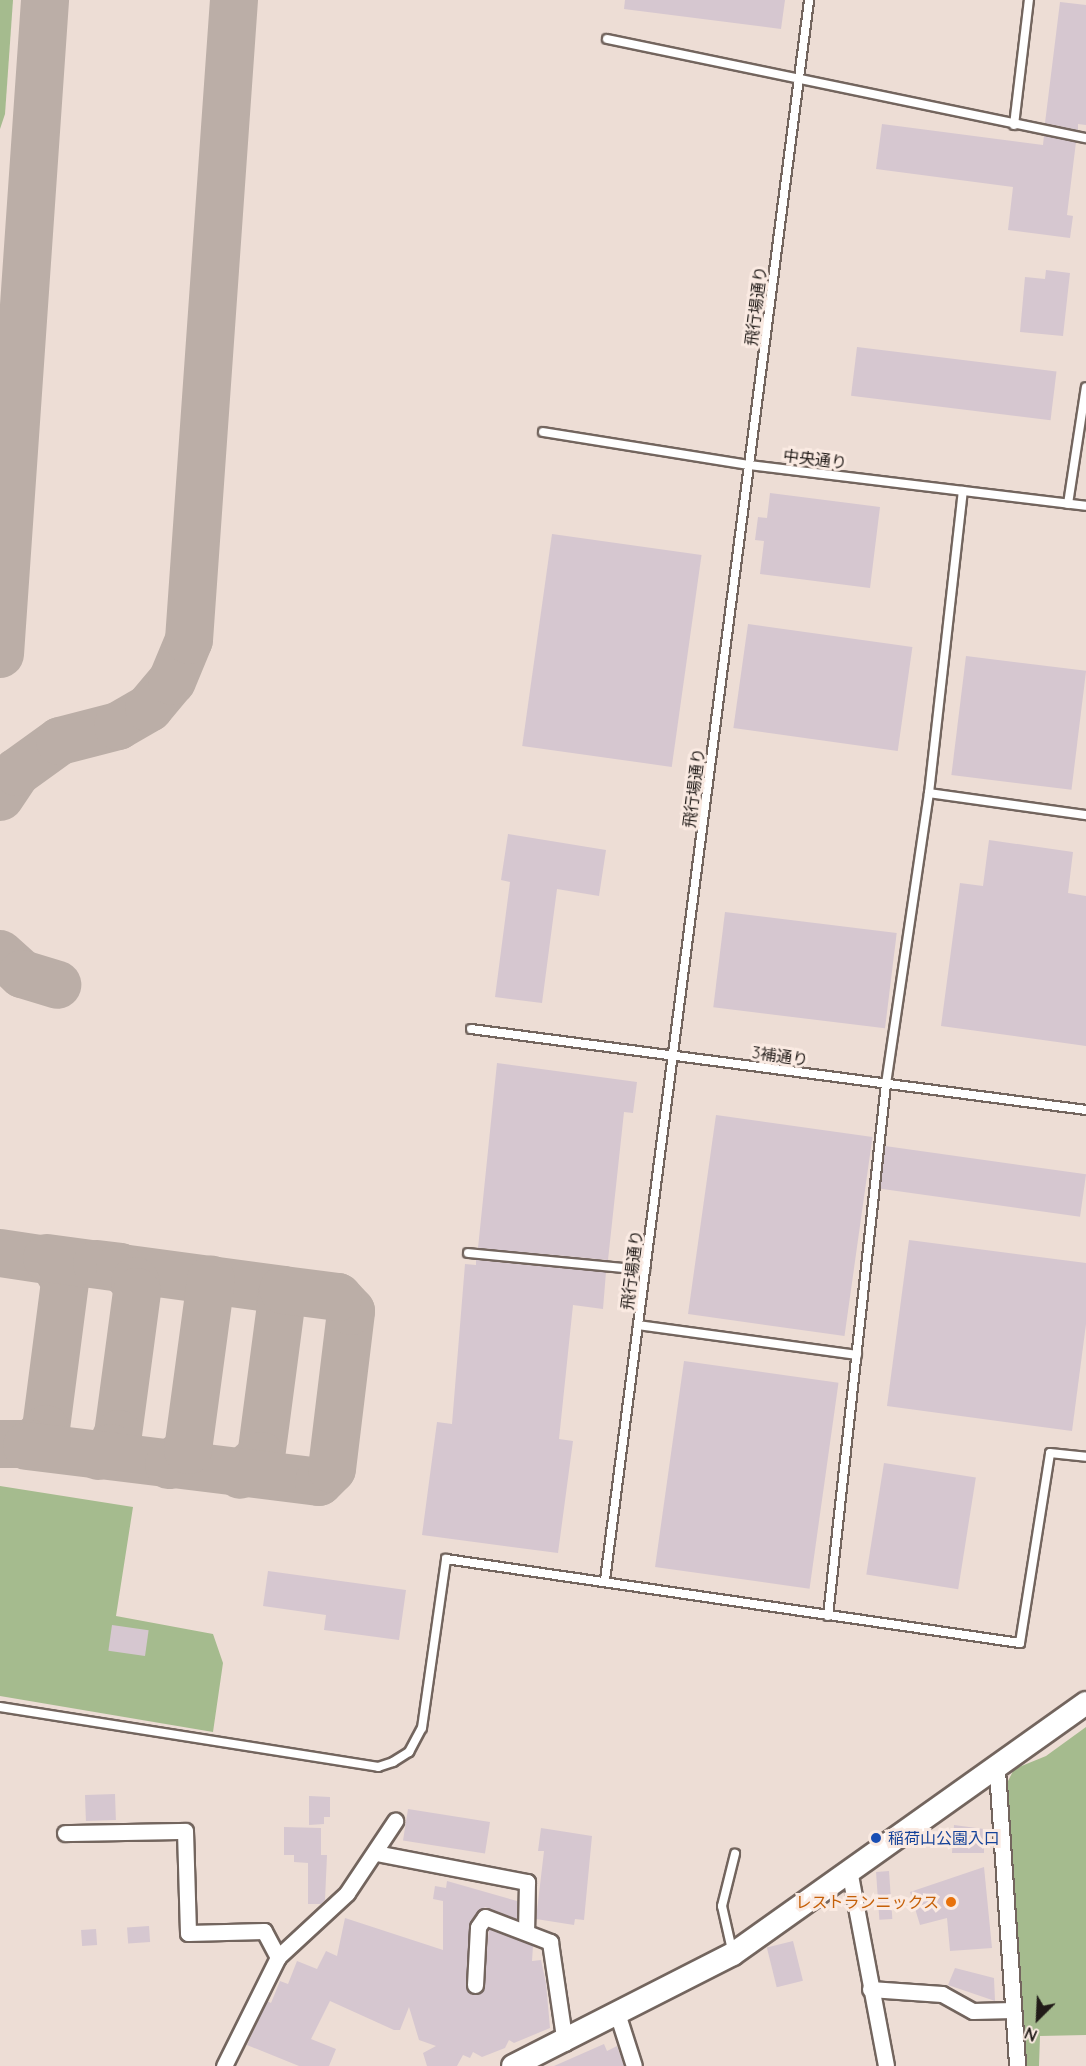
<!DOCTYPE html>
<meta charset="utf-8">
<style>
body{margin:0}
#map{position:relative;width:1086px;height:2066px;overflow:hidden;background:#edddd5;font-family:Quicksand,"Noto Sans JP",sans-serif}
div>[style]{position:absolute}
.green>*{inset:0;background:#a5bb8e}
.taxiway>*{height:48px;margin:-24px;padding:0 24px;transform-origin:24px;border-radius:24px;background:#bbaea7}
.building>*{inset:0;background:#d6c7d0;transform-origin:0 0}
.roads{filter:drop-shadow(2px 0 #73655e) drop-shadow(-2px 0 #73655e) drop-shadow(0 2px #73655e) drop-shadow(0 -2px #73655e)}
.lane>*{height:8px;margin:-4px;padding:0 4px;transform-origin:4px;border-radius:4px;background:#fff}
.street>*{height:15px;margin:-7.5px;padding:0 7.5px;transform-origin:7.5px;border-radius:7.5px;background:#fff}
.secondary>*{height:22px;margin:-11px;padding:0 11px;transform-origin:11px;border-radius:11px;background:#fff}
.dots>*{width:16px;height:16px;translate:-50% -50%;box-sizing:border-box;border:3px solid #faeae2;border-radius:50%}
span{translate:-50% -50%;white-space:nowrap;text-align:center;line-height:1.15;-webkit-text-stroke:6px #faeae2;paint-order:stroke}
.street-label{font-size:16px;color:#221c19}
.transit-label{font-size:16px;color:#164399}
.left{translate:0 -50%;text-align:left}
.food-label{font-size:16px;color:#c56008}
.right{translate:-100% -50%;text-align:right}
.north{position:absolute;left:1008px;top:1988px;width:60px;height:60px;-webkit-text-stroke:4px #faeae2;paint-order:stroke;rotate:204deg;font-size:16px;font-weight:700;line-height:24px;text-align:center;color:#221c19}
.north::after{content:'';display:block;margin:auto;width:21px;height:27px;background:#221c19;clip-path:polygon(50% 0,100% 100%,50% 72%,0 100%)}
</style>
<div id="map">
<div class="green">
<div style="clip-path:polygon(0 0,13px 0,5px 114px,0 129px)"></div>
<div style="clip-path:polygon(0 1486px,133px 1507px,116px 1616px,213px 1634px,223px 1663px,213px 1732px,0 1696px)"></div>
<div style="clip-path:polygon(1086px 1727px,1086px 2035px,1040px 2036px,1039px 2066px,1025px 2066px,1006px 1785px,1014px 1769px,1046px 1756px)"></div>
</div>
<div class="taxiway">
<div style="left:0;top:654px;width:656px;rotate:-86.06deg"></div>
<div style="left:0;top:797px;width:30px;rotate:-56deg"></div>
<div style="left:17px;top:772px;width:53px;rotate:-35.8deg"></div>
<div style="left:60px;top:741px;width:60px;rotate:-14.5deg"></div>
<div style="left:118px;top:726px;width:36px;rotate:-30deg"></div>
<div style="left:149px;top:708px;width:35px;rotate:-50deg"></div>
<div style="left:172px;top:681px;width:44px;rotate:-67.5deg"></div>
<div style="left:189px;top:640px;width:642px;rotate:-85.98deg"></div>
<div style="left:0;top:954px;width:30px;rotate:42deg"></div>
<div style="left:22px;top:974px;width:37px;rotate:17deg"></div>
<div style="left:0;top:1253px;width:54px;rotate:8.6deg"></div>
<div style="left:53px;top:1261px;width:24px;rotate:60deg"></div>
<div style="left:65px;top:1282px;width:148px;rotate:97.4deg"></div>
<div style="left:46px;top:1429px;width:21px;rotate:133deg"></div>
<div style="left:32px;top:1444px;width:30px;rotate:180deg"></div>
<div style="left:47px;top:1258px;width:238px;rotate:7.7deg"></div>
<div style="left:283px;top:1290px;width:167px;rotate:97.5deg"></div>
<div style="left:261px;top:1456px;width:28px;rotate:138deg"></div>
<div style="left:97px;top:1264px;width:23px;rotate:7deg"></div>
<div style="left:120px;top:1267px;width:21px;rotate:43deg"></div>
<div style="left:135px;top:1281px;width:11px;rotate:80deg"></div>
<div style="left:137px;top:1292px;width:143px;rotate:97.6deg"></div>
<div style="left:118px;top:1434px;width:16px;rotate:117deg"></div>
<div style="left:111px;top:1448px;width:15px;rotate:148deg"></div>
<div style="left:27px;top:1446px;width:294px;rotate:7deg"></div>
<div style="left:319px;top:1482px;width:18px;rotate:-45deg"></div>
<div style="left:332px;top:1469px;width:159px;rotate:-83.1deg"></div>
<div style="left:351px;top:1311px;width:19px;rotate:-133deg"></div>
<div style="left:338px;top:1297px;width:55px;rotate:-172.7deg"></div>
<div style="left:169px;top:1465px;width:24px;rotate:-38deg"></div>
<div style="left:188px;top:1450px;width:172px;rotate:-82.3deg"></div>
</div>
<div class="building">
<div style="clip-path:polygon(625px 0,785px 0,781px 29px,624px 9px)"></div>
<div style="clip-path:polygon(1060px 2px,1086px 5px,1086px 125px,1078px 124px,1078px 130px,1045px 123px)"></div>
<div style="clip-path:polygon(882px 124px,1043px 145px,1044px 135px,1076px 142px,1067px 215px,1073px 216px,1070px 238px,1008px 230px,1013px 187px,876px 169px)"></div>
<div style="clip-path:polygon(1046px 270px,1070px 273px,1063px 336px,1020px 332px,1025px 277px,1045px 279px)"></div>
<div style="left:857px;top:347px;width:201px;height:49px;rotate:7deg"></div>
<div style="clip-path:polygon(770px 493px,880px 507px,870px 588px,760px 574px,764px 541px,755px 540px,758px 517px,767px 518px)"></div>
<div style="left:552px;top:534px;width:151px;height:214px;rotate:8deg"></div>
<div style="left:748px;top:624px;width:166px;height:105px;rotate:8deg"></div>
<div style="left:966px;top:656px;width:121px;height:120px;rotate:7deg"></div>
<div style="clip-path:polygon(508px 834px,606px 850px,599px 896px,557px 889px,542px 1003px,495px 997px,510px 882px,501px 880px)"></div>
<div style="clip-path:polygon(989px 840px,1073px 852px,1068px 893px,1086px 896px,1086px 1046px,941px 1026px,960px 883px,983px 886px)"></div>
<div style="left:725px;top:912px;width:173px;height:96px;rotate:7deg"></div>
<div style="clip-path:polygon(497px 1063px,637px 1082px,633px 1113px,624px 1112px,608px 1260px,478px 1248px)"></div>
<div style="left:716px;top:1115px;width:158px;height:201px;rotate:8deg"></div>
<div style="left:885px;top:1146px;width:203px;height:43px;rotate:8deg"></div>
<div style="clip-path:polygon(909px 1240px,1086px 1263px,1086px 1324px,1072px 1431px,887px 1406px)"></div>
<div style="clip-path:polygon(476px 1260px,606px 1272px,603px 1309px,573px 1305px,559px 1439px,573px 1441px,558px 1553px,422px 1535px,437px 1422px,452px 1424px,465px 1264px,476px 1265px)"></div>
<div style="left:684px;top:1361px;width:156px;height:208px;rotate:8deg"></div>
<div style="left:884px;top:1463px;width:93px;height:113px;rotate:9deg"></div>
<div style="clip-path:polygon(268px 1571px,406px 1590px,399px 1640px,324px 1630px,326px 1615px,263px 1606px)"></div>
<div style="left:112px;top:1625px;width:37px;height:26px;rotate:8deg"></div>
<div style="left:115px;top:1794px;width:26px;height:30px;rotate:88deg"></div>
<div style="clip-path:polygon(309px 1796px,330px 1797px,330px 1817px,324px 1817px,324px 1824px,309px 1825px)"></div>
<div style="left:408px;top:1809px;width:83px;height:32px;rotate:9deg"></div>
<div style="clip-path:polygon(954px 1825px,984px 1829px,984px 1853px,952px 1853px)"></div>
<div style="clip-path:polygon(284px 1827px,321px 1828px,321px 1855px,327px 1855px,325px 1900px,321px 1904px,308px 1904px,308px 1863px,294px 1862px,294px 1855px,284px 1855px)"></div>
<div style="clip-path:polygon(541px 1828px,592px 1836px,584px 1920px,575px 1919px,574px 1925px,536px 1919px,544px 1851px,538px 1851px)"></div>
<div style="clip-path:polygon(984px 1867px,992px 1948px,950px 1951px,947px 1918px,920px 1925px,910px 1892px)"></div>
<div style="left:889px;top:1871px;width:48px;height:13px;rotate:86deg"></div>
<div style="clip-path:polygon(447px 1881px,517px 1901px,517px 1919px,485px 1907px,470px 1921px,467px 1990px,475px 1995px,483px 1990px,489px 1929px,533px 1946px,532px 1961px,541px 1960px,546px 1983px,550px 2028px,514px 2043px,509px 2040px,505px 2048px,482px 2057px,473px 2052px,470px 2058px,463px 2055px,457px 2066px,427px 2066px,423px 2053px,436px 2046px,419px 2040px,409px 2007px,400px 2030px,394px 2030px,330px 2001px,311px 2039px,336px 2049px,329px 2066px,299px 2066px,247px 2045px,267px 2001px,271px 2003px,280px 1981px,288px 1984px,297px 1961px,317px 1969px,326px 1951px,337px 1956px,345px 1918px,443px 1950px,443px 1901px,433px 1899px,435px 1886px,446px 1888px)"></div>
<div style="left:149px;top:1926px;width:16px;height:22px;rotate:86deg"></div>
<div style="left:96px;top:1929px;width:16px;height:15px;rotate:86deg"></div>
<div style="left:793px;top:1941px;width:41px;height:27px;rotate:76deg"></div>
<div style="clip-path:polygon(955px 1968px,994px 1978px,995px 2001px,948px 1985px)"></div>
<div style="clip-path:polygon(604px 2044px,607px 2051px,617px 2046px,624px 2066px,554px 2066px)"></div>
</div>
<div class="roads">
<div class="lane">
<div style="left:607px;top:39px;width:489px;rotate:11.7deg"></div>
<div style="left:1014px;top:125px;width:126px;rotate:-83.2deg"></div>
<div style="left:543px;top:432px;width:209px;rotate:9.1deg"></div>
<div style="left:749px;top:465px;width:339px;rotate:6.9deg"></div>
<div style="left:1068px;top:504px;width:118px;rotate:-81.3deg"></div>
<div style="left:929px;top:793px;width:159px;rotate:8deg"></div>
<div style="left:471px;top:1029px;width:620px;rotate:7.5deg"></div>
<div style="left:468px;top:1253px;width:178px;rotate:5.5deg"></div>
<div style="left:638px;top:1325px;width:221px;rotate:7.8deg"></div>
<div style="left:605px;top:1580px;width:1593px;rotate:-82.64deg"></div>
<div style="left:828px;top:1616px;width:535px;rotate:-83.78deg"></div>
<div style="left:886px;top:1084px;width:294px;rotate:-81.6deg"></div>
<div style="left:929px;top:793px;width:304px;rotate:-83.6deg"></div>
<div style="left:0;top:1707px;width:383px;rotate:9deg"></div>
<div style="left:378px;top:1767px;width:16px;rotate:-18deg"></div>
<div style="left:393px;top:1762px;width:19px;rotate:-32deg"></div>
<div style="left:409px;top:1752px;width:27px;rotate:-62deg"></div>
<div style="left:422px;top:1728px;width:171px;rotate:-81.9deg"></div>
<div style="left:446px;top:1559px;width:580px;rotate:8.33deg"></div>
<div style="left:1020px;top:1643px;width:192px;rotate:-81deg"></div>
<div style="left:1050px;top:1453px;width:36px;rotate:6deg"></div>
<div style="left:732px;top:1950px;width:45px;rotate:-102.8deg"></div>
<div style="left:722px;top:1906px;width:54px;rotate:-76deg"></div>
</div>
<div class="street">
<div style="left:997px;top:1770px;width:297px;rotate:86.1deg"></div>
<div style="left:65px;top:1833px;width:120px;rotate:-1deg"></div>
<div style="left:185px;top:1831px;width:102px;rotate:88.3deg"></div>
<div style="left:188px;top:1933px;width:76px;rotate:-1.5deg"></div>
<div style="left:264px;top:1931px;width:30px;rotate:62deg"></div>
<div style="left:376px;top:1853px;width:154px;rotate:10.9deg"></div>
<div style="left:527px;top:1882px;width:50px;rotate:91.1deg"></div>
<div style="left:850px;top:1875px;width:194px;rotate:79.3deg"></div>
<div style="left:475px;top:1985px;width:58px;rotate:-87deg"></div>
<div style="left:478px;top:1927px;width:12px;rotate:-55deg"></div>
<div style="left:485px;top:1917px;width:70px;rotate:21deg"></div>
<div style="left:550px;top:1942px;width:102px;rotate:81.6deg"></div>
<div style="left:870px;top:1989px;width:72px;rotate:4deg"></div>
<div style="left:942px;top:1994px;width:35px;rotate:29deg"></div>
<div style="left:973px;top:2011px;width:40px;rotate:-1.4deg"></div>
<div style="left:618px;top:2016px;width:52px;rotate:72.3deg"></div>
<div style="left:224px;top:2066px;width:122px;rotate:-63.6deg"></div>
<div style="left:278px;top:1957px;width:94px;rotate:-42.8deg"></div>
<div style="left:347px;top:1893px;width:87px;rotate:-56.3deg"></div>
</div>
<div class="secondary">
<div style="left:513px;top:2066px;width:247px;rotate:-27deg"></div>
<div style="left:733px;top:1954px;width:433px;rotate:-35.4deg"></div>
</div>
</div>
<div class="dots">
<div style="left:876px;top:1838px;background:#1a4fb4"></div>
<div style="left:951px;top:1902px;background:#e8710a"></div>
</div>
<div class="street-label">
<span style="left:756px;top:306px;rotate:-83deg">飛行場通り</span>
<span style="left:815px;top:459px;rotate:7deg">中央通り</span>
<span style="left:694px;top:788px;rotate:-83deg">飛行場通り</span>
<span style="left:780px;top:1056px;rotate:8deg">3補通り</span>
<span style="left:632px;top:1270px;rotate:-83deg">飛行場通り</span>
</div>
<div class="transit-label">
<span class="left" style="left:888px;top:1838px">稲荷山公園入口</span>
</div>
<div class="food-label">
<span class="right" style="left:939px;top:1902px">レストランニックス</span>
</div>
<div class="north">N</div>
</div>
